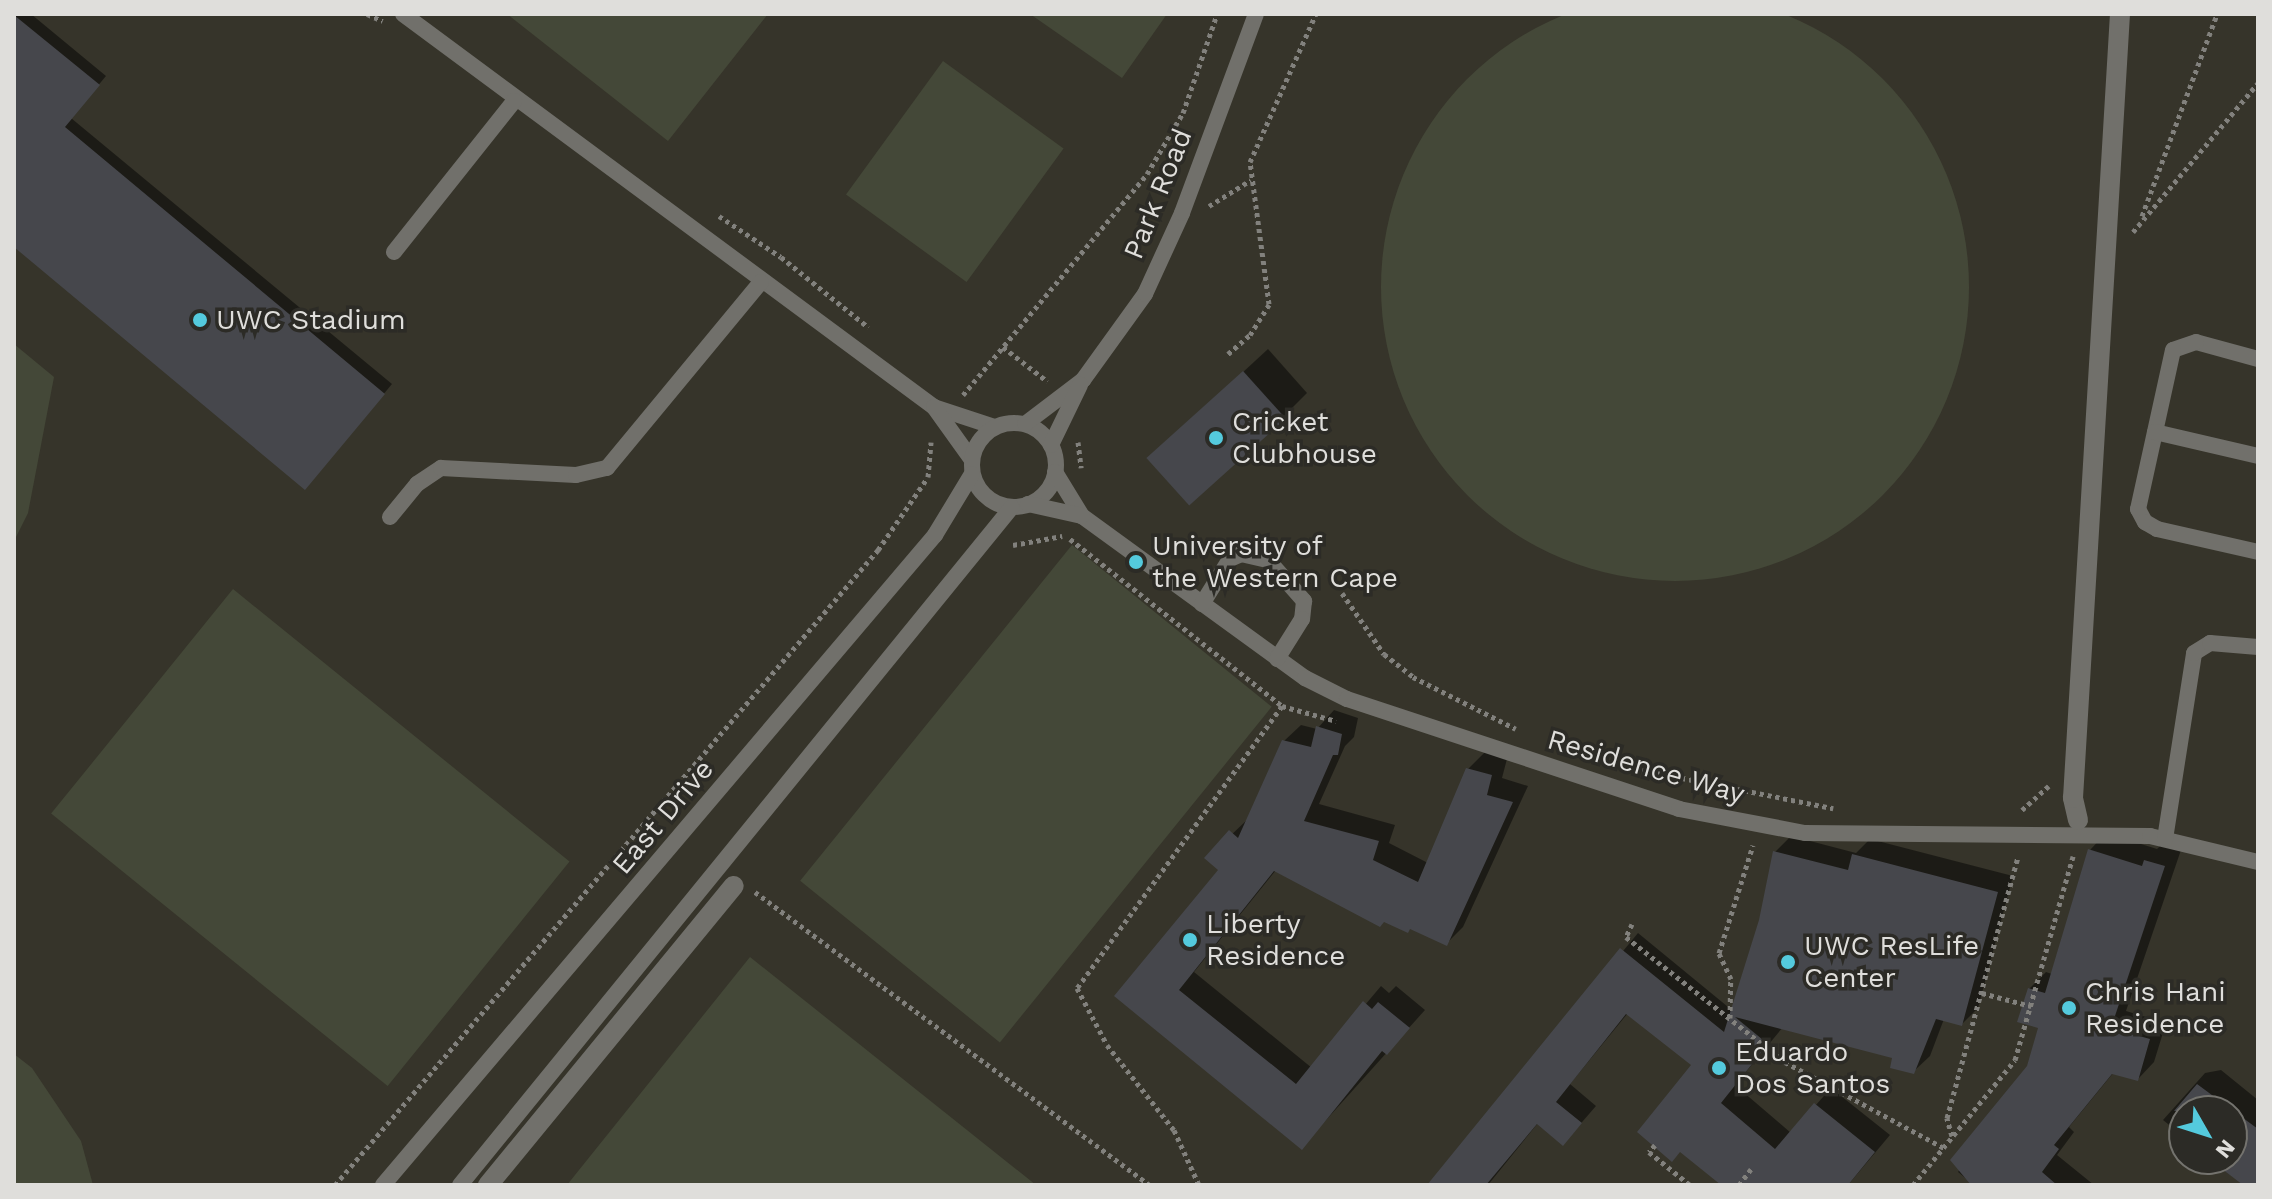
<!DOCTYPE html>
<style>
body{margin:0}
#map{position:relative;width:2272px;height:1199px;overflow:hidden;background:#2c2b26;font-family:"Work Sans",sans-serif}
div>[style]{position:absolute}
.built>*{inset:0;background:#36342a}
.green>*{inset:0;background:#444838;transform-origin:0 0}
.round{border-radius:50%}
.shadow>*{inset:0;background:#0007}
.building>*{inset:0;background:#46474c;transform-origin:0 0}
.path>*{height:5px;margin-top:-2.5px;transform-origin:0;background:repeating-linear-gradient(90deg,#82817d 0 4px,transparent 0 8px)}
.lane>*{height:16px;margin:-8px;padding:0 8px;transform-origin:8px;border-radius:8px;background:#71706b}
.lane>.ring{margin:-8px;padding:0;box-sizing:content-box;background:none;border:16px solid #71706b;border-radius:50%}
.street>*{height:20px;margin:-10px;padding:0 10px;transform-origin:10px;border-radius:10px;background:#71706b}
.dots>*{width:22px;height:22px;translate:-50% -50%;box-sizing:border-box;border:4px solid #2c2b26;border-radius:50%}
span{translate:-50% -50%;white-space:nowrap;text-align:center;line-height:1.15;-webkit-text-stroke:7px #2c2b26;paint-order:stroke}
.street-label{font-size:28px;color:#dfdedb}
.poi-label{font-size:28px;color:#dfdedb}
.left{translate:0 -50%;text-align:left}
.frame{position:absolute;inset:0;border:16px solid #dfdedb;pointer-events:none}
.north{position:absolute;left:2168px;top:1095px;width:80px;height:80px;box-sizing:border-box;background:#2c2b26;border:2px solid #74736e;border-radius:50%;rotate:129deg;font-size:22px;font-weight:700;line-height:32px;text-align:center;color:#dfdedb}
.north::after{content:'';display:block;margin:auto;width:28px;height:36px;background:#54cadd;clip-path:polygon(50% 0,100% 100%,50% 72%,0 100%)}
</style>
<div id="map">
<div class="built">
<div style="clip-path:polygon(evenodd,14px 14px,2258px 14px,2258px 1185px,14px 1185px,14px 14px,2184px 1111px,2232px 1111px,2232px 1159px,2184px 1159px,2184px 1111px)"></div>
</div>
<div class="green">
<div class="round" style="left:1381px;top:-7px;width:588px;height:588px"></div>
<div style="clip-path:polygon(507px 14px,768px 14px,668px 141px)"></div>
<div style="clip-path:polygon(1030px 14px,1167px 14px,1122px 78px)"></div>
<div style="left:943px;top:61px;width:149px;height:165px;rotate:36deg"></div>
<div style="clip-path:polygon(14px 344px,54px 377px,28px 513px,14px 541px)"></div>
<div style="left:1072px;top:545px;width:257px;height:432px;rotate:39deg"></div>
<div style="left:233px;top:589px;width:433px;height:289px;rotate:39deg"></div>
<div style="clip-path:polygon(750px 957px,1036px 1185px,567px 1185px)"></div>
<div style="clip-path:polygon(14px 1054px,32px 1068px,81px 1141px,93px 1185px,14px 1185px)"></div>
</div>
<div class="shadow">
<div style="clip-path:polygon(14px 14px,31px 14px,106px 76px,71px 118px,392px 384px,313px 479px,14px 244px)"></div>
<div style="clip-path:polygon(1268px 349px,1307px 393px,1284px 416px,1150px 458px)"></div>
<div style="clip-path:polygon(1334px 710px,1358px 718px,1354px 737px,1345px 746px,1319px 804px,1395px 825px,1389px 843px,1428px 863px,1468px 769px,1485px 752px,1507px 759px,1502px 778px,1528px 786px,1463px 927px,1446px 944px,1276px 870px,1194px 972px,1312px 1068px,1381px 986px,1389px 993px,1396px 986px,1425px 1010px,1301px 1148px,1116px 996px,1220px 870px,1207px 858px,1250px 817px,1284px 741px,1301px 725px,1317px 729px)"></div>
<div style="clip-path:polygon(2106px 833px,2157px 849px,2162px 844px,2181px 850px,2126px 1011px,2166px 1023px,2154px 1062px,2138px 1079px,2114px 1072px,2069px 1127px,2074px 1132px,2057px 1155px,2094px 1185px,1974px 1185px,1958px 1172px,2029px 1067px,2041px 1027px,2029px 989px,2046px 972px,2052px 974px,2090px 850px)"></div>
<div style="clip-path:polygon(1791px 836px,1856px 853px,1870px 839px,2013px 876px,1978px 1008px,1962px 1024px,1944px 1019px,1930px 1056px,1913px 1072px,1895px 1056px,1783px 1027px,1735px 1085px,1791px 1133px,1831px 1088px,1890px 1135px,1848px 1185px,1725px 1185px,1694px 1065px,1628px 1013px,1570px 1084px,1596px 1106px,1563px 1144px,1538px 1123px,1488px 1185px,1429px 1185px,1638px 933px,1733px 1011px,1761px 921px,1775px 852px)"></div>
<div style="clip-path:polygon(2221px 1070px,2258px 1100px,2258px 1185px,2246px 1185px,2213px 1159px,2232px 1159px,2232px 1111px,2184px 1111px,2184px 1137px,2163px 1120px,2205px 1073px)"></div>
</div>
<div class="building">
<div style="clip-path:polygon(14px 15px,100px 85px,65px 127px,385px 394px,305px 490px,14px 247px)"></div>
<div style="left:1243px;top:371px;width:64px;height:130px;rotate:48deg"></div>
<div style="clip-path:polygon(1316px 726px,1342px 734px,1338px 755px,1333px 755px,1304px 821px,1379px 841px,1373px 860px,1418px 882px,1466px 768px,1492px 775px,1487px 795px,1513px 802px,1447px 946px,1410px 929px,1408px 933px,1384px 922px,1380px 927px,1274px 871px,1179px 990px,1296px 1084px,1363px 1001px,1372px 1009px,1378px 1002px,1410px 1028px,1387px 1055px,1382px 1051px,1302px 1150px,1114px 996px,1218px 870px,1204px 858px,1229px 830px,1238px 838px,1282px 740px,1311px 747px)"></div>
<div style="clip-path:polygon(2088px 849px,2142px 866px,2144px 860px,2165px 866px,2111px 1028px,2150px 1039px,2138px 1081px,2112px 1074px,2054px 1145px,2059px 1149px,2042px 1172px,2057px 1185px,1971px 1185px,1950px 1160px,2027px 1066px,2038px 1028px,2017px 1022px,2028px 988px,2045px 993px)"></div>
<div style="clip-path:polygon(1773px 851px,1848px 870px,1852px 854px,1998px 892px,1962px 1026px,1936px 1019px,1914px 1074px,1890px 1068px,1892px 1058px,1735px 1017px,1768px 1044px,1721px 1103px,1775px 1149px,1814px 1103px,1875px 1152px,1848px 1185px,1721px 1185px,1680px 1152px,1672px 1162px,1637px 1132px,1691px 1065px,1626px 1014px,1556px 1102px,1582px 1123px,1563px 1146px,1537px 1124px,1486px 1185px,1427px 1185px,1620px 948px,1724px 1032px,1759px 920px)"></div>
<div style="clip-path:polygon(2197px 1084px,2258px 1129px,2258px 1185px,2243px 1185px,2209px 1159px,2232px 1159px,2232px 1111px,2174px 1111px)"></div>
</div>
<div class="path">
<div style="left:367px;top:14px;width:17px;rotate:24deg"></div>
<div style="left:1209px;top:206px;width:49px;rotate:-31.8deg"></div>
<div style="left:719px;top:216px;width:74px;rotate:33.5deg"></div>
<div style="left:781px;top:257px;width:112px;rotate:38.8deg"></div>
<div style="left:2142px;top:216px;width:215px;rotate:-69.6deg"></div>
<div style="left:2133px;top:232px;width:194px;rotate:-50deg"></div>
<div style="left:1003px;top:347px;width:56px;rotate:37.7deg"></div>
<div style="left:1228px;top:354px;width:29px;rotate:-41deg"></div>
<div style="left:1250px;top:335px;width:36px;rotate:-58deg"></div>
<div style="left:1269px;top:304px;width:143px;rotate:-97.6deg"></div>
<div style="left:1250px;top:162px;width:162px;rotate:-66deg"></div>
<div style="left:963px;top:395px;width:288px;rotate:-50.2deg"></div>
<div style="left:1147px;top:174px;width:71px;rotate:-59.5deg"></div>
<div style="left:1183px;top:113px;width:105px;rotate:-71deg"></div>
<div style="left:1078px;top:442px;width:26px;rotate:83deg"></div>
<div style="left:1070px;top:539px;width:270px;rotate:38.2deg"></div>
<div style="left:1282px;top:706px;width:349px;rotate:126deg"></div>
<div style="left:1077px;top:988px;width:64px;rotate:62.2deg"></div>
<div style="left:1107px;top:1045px;width:108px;rotate:51.8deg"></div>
<div style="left:1174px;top:1130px;width:60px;rotate:65.6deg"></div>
<div style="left:1013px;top:545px;width:50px;rotate:-10.4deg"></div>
<div style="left:1342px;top:593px;width:74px;rotate:55.5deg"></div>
<div style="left:1384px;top:654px;width:37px;rotate:38deg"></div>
<div style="left:1413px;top:677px;width:115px;rotate:26.8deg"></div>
<div style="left:1282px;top:706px;width:56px;rotate:15.5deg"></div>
<div style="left:1642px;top:770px;width:195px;rotate:11.3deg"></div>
<div style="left:2022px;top:810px;width:36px;rotate:-42deg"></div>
<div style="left:755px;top:892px;width:491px;rotate:36.6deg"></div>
<div style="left:1632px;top:924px;width:14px;rotate:115deg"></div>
<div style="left:1626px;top:937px;width:202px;rotate:38.2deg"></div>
<div style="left:1785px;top:1062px;width:181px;rotate:28.4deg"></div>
<div style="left:1982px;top:993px;width:51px;rotate:14.9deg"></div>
<div style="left:1730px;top:1018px;width:39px;rotate:-89deg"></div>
<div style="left:1731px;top:979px;width:29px;rotate:-115deg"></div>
<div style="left:1719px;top:953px;width:113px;rotate:-72.5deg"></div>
<div style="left:1952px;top:1136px;width:19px;rotate:-106deg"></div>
<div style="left:1947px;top:1118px;width:271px;rotate:-74.8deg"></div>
<div style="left:1655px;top:1145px;width:9px;rotate:131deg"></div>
<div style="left:1649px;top:1152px;width:53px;rotate:38.8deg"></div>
<div style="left:335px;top:1185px;width:836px;rotate:-49.47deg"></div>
<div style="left:878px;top:550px;width:88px;rotate:-55.6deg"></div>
<div style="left:928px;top:477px;width:35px;rotate:-85deg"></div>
<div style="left:1739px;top:1185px;width:20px;rotate:-53deg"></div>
<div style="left:1913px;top:1185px;width:161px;rotate:-50.8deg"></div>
<div style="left:2015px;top:1060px;width:212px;rotate:-74.1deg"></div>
</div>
<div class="lane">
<div style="left:403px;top:14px;width:661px;rotate:36.51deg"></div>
<div style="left:934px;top:407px;width:64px;rotate:18.2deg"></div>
<div style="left:394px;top:252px;width:193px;rotate:-51.5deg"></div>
<div style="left:2258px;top:359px;width:64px;rotate:-164.7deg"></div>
<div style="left:2196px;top:342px;width:24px;rotate:161deg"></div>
<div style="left:2173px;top:350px;width:163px;rotate:102.4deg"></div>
<div style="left:2138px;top:509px;width:15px;rotate:62deg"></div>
<div style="left:2145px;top:522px;width:14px;rotate:30deg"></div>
<div style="left:2157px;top:529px;width:104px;rotate:12.8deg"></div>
<div style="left:934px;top:407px;width:65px;rotate:54.4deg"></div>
<div class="ring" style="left:972px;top:423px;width:68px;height:68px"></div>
<div style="left:1025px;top:424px;width:73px;rotate:-37.2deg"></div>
<div style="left:1083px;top:380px;width:106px;rotate:-54.2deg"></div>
<div style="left:1145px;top:294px;width:89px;rotate:-65.4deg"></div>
<div style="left:1182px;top:213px;width:212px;rotate:-69.6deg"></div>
<div style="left:2155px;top:432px;width:106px;rotate:13.1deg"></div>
<div style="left:1051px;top:445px;width:67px;rotate:-64.2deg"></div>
<div style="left:1055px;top:472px;width:52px;rotate:58.5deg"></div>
<div style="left:1082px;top:516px;width:276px;rotate:36deg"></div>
<div style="left:1305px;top:678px;width:47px;rotate:26.6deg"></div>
<div style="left:1347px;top:699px;width:350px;rotate:18.3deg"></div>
<div style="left:1679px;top:809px;width:128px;rotate:10.8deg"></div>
<div style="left:1805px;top:833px;width:345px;rotate:0.5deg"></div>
<div style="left:2150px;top:836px;width:111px;rotate:13.5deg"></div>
<div style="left:1028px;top:504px;width:55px;rotate:12.5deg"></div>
<div style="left:390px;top:517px;width:43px;rotate:-50.7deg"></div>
<div style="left:417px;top:484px;width:29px;rotate:-34deg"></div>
<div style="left:441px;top:468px;width:135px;rotate:3deg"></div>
<div style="left:576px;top:475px;width:32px;rotate:-13deg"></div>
<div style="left:607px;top:468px;width:241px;rotate:-50.4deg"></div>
<div style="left:1202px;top:604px;width:53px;rotate:-58.1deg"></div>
<div style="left:1230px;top:559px;width:12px;rotate:-24deg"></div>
<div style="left:1241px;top:554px;width:28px;rotate:13deg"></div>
<div style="left:1268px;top:560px;width:55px;rotate:48.7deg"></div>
<div style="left:1304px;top:601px;width:18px;rotate:96deg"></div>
<div style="left:1302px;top:619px;width:47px;rotate:122deg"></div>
<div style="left:2165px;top:839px;width:188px;rotate:-81.1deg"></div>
<div style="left:2194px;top:653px;width:19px;rotate:-32deg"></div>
<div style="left:2210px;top:643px;width:48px;rotate:4.8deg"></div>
<div style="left:383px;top:1185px;width:853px;rotate:-49.66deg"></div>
<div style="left:935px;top:535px;width:71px;rotate:-58.8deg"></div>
<div style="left:460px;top:1185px;width:874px;rotate:-50.85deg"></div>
</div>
<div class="street">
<div style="left:2078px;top:820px;width:23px;rotate:-103deg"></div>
<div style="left:2073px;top:798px;width:785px;rotate:-86.57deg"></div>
<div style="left:488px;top:1185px;width:387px;rotate:-50.6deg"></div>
</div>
<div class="dots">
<div style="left:200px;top:320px;background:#54cadd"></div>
<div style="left:1216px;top:438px;background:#54cadd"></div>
<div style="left:1136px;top:562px;background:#54cadd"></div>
<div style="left:1190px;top:940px;background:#54cadd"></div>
<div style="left:1788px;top:962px;background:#54cadd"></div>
<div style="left:2069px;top:1008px;background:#54cadd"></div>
<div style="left:1719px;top:1068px;background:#54cadd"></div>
</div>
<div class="street-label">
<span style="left:1158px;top:194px;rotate:-68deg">Park Road</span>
<span style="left:1646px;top:767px;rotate:16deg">Residence Way</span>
<span style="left:663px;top:817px;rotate:-50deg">East Drive</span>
</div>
<div class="poi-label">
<span class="left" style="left:216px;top:320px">UWC Stadium</span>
<span class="left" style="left:1232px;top:438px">Cricket<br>Clubhouse</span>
<span class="left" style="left:1152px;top:562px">University of<br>the Western Cape</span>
<span class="left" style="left:1206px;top:940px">Liberty<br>Residence</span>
<span class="left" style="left:1804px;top:962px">UWC ResLife<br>Center</span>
<span class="left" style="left:2085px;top:1008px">Chris Hani<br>Residence</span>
<span class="left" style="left:1735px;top:1068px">Eduardo<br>Dos Santos</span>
</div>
<div class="frame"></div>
<div class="north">N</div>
</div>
